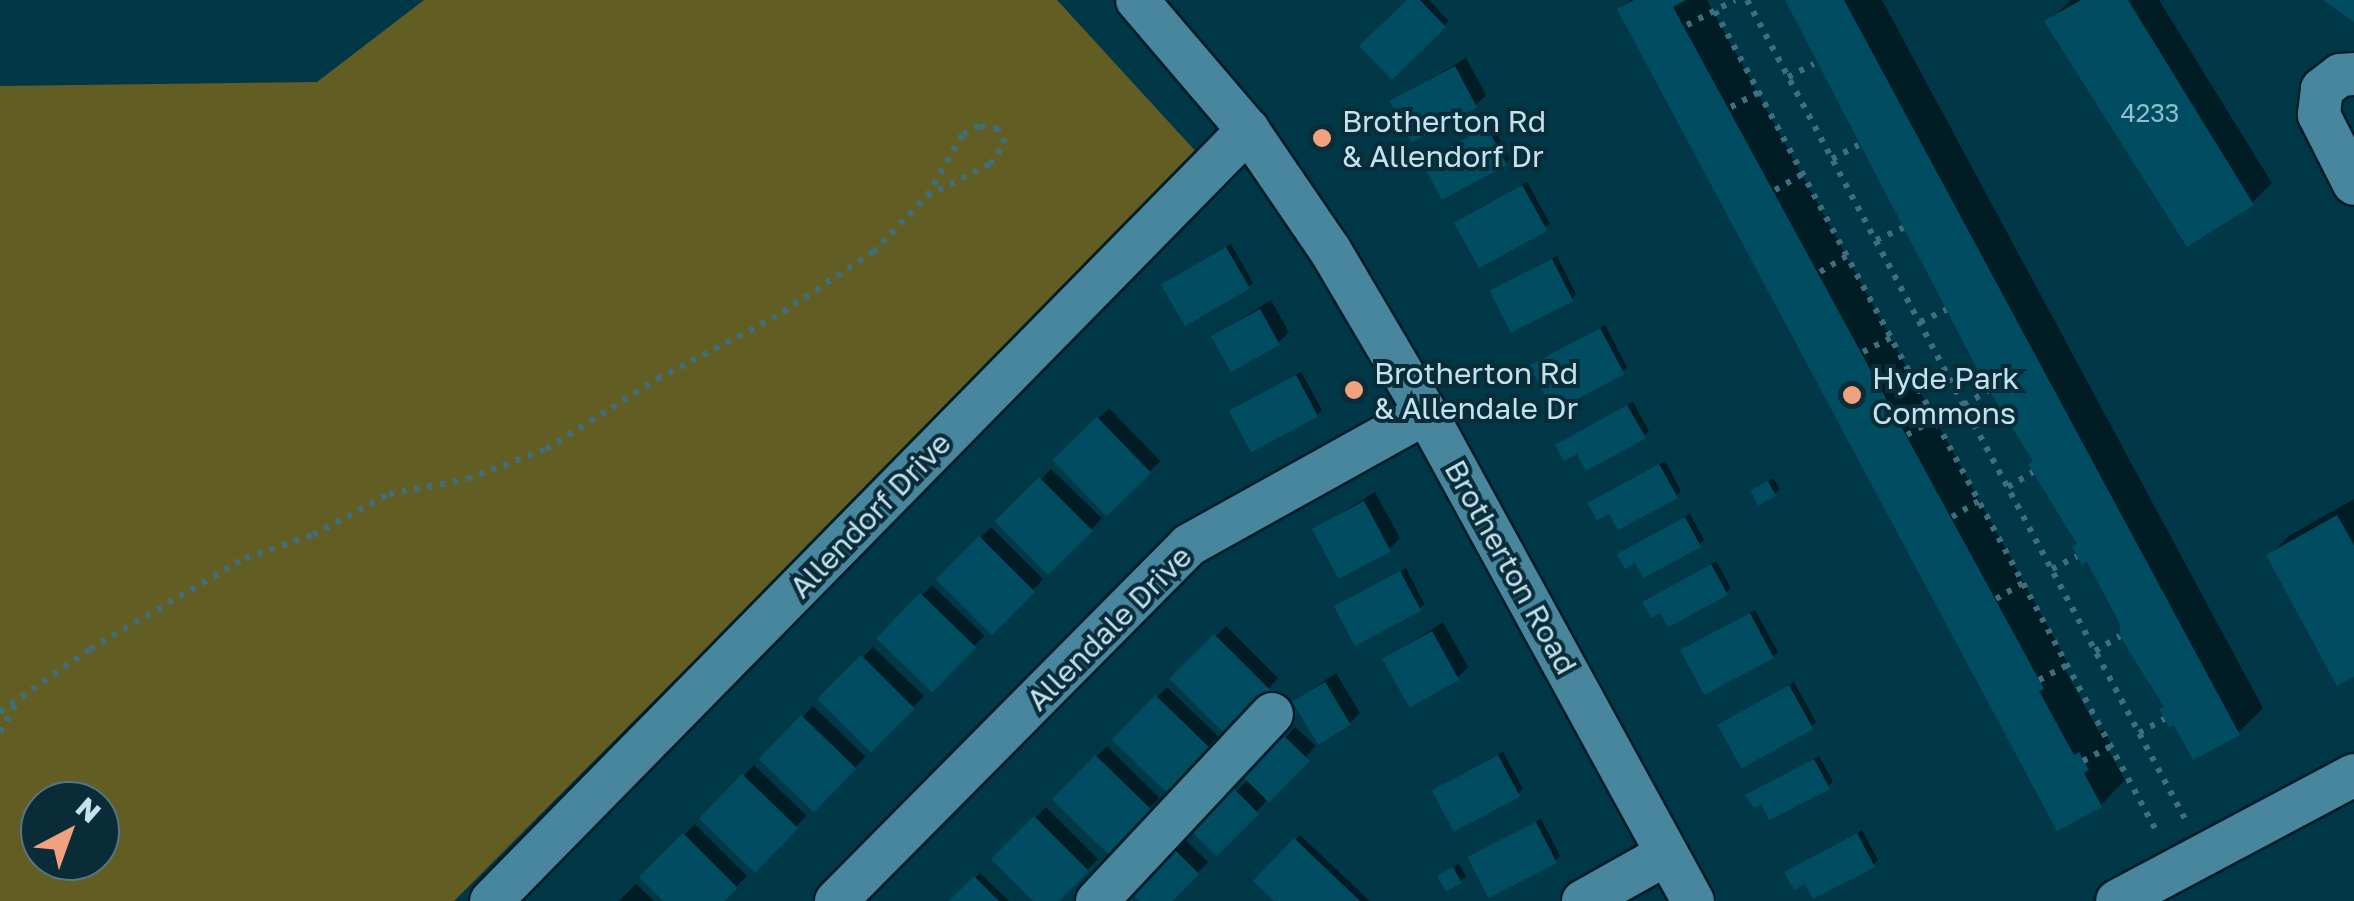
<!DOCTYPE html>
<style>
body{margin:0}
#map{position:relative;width:2354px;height:901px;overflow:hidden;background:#013848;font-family:"Golos Text",sans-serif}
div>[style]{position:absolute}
.green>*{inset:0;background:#625e23}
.shadow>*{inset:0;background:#0007;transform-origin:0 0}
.building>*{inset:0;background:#004d62;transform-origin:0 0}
.path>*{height:6px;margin-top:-3px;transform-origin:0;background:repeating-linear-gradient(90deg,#3f6f7e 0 5px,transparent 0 13px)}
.roads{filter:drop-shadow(2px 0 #001d29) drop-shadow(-2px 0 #001d29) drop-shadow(0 2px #001d29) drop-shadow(0 -2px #001d29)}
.minor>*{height:42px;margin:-21px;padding:0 21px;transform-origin:21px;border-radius:21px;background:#48869e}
.dots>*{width:28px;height:28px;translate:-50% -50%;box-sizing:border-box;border:5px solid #0a2c38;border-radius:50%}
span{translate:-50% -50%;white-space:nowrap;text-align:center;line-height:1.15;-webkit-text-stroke:8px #0a2c38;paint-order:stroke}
.number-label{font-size:25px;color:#92bdcc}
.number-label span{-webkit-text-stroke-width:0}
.poi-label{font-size:30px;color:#c3e2ef}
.left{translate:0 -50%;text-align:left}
.street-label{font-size:30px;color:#c3e2ef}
.north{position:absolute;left:20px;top:781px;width:100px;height:100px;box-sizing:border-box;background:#0a2c38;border:2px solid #547581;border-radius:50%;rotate:41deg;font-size:28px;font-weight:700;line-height:40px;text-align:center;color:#c3e2ef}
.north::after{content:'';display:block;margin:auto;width:35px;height:45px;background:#f1a17d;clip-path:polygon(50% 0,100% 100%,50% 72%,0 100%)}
</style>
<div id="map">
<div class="green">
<div style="clip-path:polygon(evenodd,424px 0,1057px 0,1199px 155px,454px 901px,0 901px,0 86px,317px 82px,424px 0,40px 801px,100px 801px,100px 861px,40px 861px,40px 801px)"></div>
</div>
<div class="shadow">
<div style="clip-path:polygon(1410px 0,1429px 0,1449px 21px,1392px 76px)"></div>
<div style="clip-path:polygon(1630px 0,1707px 0,2067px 662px,2063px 666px,2099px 732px,2104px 729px,2111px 744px,2107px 748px,2125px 780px,2101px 805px,1620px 10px)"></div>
<div style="clip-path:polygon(1787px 0,1882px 0,2263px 708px,2238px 733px,2167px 706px)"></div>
<div style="clip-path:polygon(2071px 0,2159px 0,2272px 183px,2252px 203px,2047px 22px)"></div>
<div style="clip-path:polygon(1466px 58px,1486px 95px,1475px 106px,1393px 101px)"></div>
<div style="clip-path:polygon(1492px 124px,1510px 159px,1506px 163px,1424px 162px)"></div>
<div style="left:1527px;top:182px;width:48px;height:76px;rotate:61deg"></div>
<div style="clip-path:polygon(1231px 244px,1253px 283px,1248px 287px,1164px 284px)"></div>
<div style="clip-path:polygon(1557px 256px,1576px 294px,1572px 299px,1492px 291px)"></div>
<div style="clip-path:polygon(1271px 300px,1289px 332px,1278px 343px,1214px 336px)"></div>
<div style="clip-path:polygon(1605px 325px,1627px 367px,1623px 372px,1532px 365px)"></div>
<div style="clip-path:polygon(1301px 372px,1322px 410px,1317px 415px,1233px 411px)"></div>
<div style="clip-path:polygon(1633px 402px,1649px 431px,1644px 436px,1578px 451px,1563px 441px)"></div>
<div style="left:1109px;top:408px;width:74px;height:74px;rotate:46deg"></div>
<div style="clip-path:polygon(1665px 461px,1681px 491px,1676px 496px,1610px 510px,1595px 499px)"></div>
<div style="left:1051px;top:469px;width:71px;height:74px;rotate:44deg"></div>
<div style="clip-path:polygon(1773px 478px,1780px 489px,1775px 494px,1754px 491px)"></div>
<div style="clip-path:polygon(1375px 492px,1400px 538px,1389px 549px,1315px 529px)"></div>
<div style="clip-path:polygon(2354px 499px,2354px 674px,2269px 556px,2289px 536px)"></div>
<div style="clip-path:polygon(1690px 514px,1704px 540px,1699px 545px,1636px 560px,1620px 554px)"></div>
<div style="left:991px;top:527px;width:74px;height:73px;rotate:45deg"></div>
<div style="clip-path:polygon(1716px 561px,1731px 588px,1726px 593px,1661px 609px,1650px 598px)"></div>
<div style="clip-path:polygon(1406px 568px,1424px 604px,1419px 609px,1342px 602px)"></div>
<div style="left:932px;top:585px;width:73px;height:74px;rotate:44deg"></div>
<div style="clip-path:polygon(1755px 610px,1778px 652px,1773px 656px,1684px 652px)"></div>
<div style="clip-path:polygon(1443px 622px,1468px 667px,1457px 678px,1385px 659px)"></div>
<div style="left:1226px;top:626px;width:74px;height:75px;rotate:45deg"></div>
<div style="left:873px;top:647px;width:71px;height:74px;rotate:44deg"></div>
<div style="clip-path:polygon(1336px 673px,1360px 713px,1350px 723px,1295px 701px)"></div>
<div style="clip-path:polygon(1794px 682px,1816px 722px,1811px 727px,1720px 724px)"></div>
<div style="left:1167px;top:687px;width:71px;height:74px;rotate:44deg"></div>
<div style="left:813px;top:706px;width:73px;height:73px;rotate:44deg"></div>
<div style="left:1295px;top:727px;width:28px;height:144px;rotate:42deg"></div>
<div style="left:1107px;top:746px;width:74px;height:74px;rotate:45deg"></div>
<div style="clip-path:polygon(1503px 752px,1523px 789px,1518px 794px,1440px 786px)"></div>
<div style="clip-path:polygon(1819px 756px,1833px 782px,1828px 787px,1762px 801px,1749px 795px)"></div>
<div style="left:754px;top:765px;width:73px;height:74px;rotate:44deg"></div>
<div style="clip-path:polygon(1046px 807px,1098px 859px,1056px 901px,1037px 901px,994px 859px)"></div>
<div style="clip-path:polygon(1541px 819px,1560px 856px,1556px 861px,1471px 858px)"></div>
<div style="clip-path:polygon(695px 824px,747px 876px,722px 901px,667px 901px,643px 877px)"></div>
<div style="clip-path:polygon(1862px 830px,1878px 860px,1873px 865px,1806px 881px,1792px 868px)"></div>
<div style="clip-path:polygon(1300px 835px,1370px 901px,1277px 901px,1256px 881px)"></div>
<div style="clip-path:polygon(1184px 838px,1208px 862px,1169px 901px,1143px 901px,1132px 891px)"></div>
<div style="clip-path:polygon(1459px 864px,1466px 876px,1461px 881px,1440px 875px)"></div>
<div style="clip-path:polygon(980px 873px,1009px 901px,953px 901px)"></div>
<div style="clip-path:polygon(636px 884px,654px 901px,619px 901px)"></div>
</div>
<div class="building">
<div style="clip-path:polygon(1407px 0,1420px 0,1446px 27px,1392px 80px,1359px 46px)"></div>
<div style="clip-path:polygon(1634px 0,1686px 0,1673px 7px,2044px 689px,2039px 691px,2074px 755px,2079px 752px,2089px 770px,2084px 773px,2102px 807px,2057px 831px,1617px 9px)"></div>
<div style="clip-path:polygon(1785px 0,1844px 0,2240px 735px,2193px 760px,2174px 725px,2169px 727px,2159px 709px,2164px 707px,2120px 636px,2120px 624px,2087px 562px,2082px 565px,2072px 547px,2077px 544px,2028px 464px,2033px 461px,1984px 382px)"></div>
<div style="clip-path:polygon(2081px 0,2128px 0,2254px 205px,2187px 247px,2044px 21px)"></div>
<div style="clip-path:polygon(2323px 0,2354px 0,2354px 22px)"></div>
<div style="left:1455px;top:66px;width:47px;height:74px;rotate:62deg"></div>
<div style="left:1487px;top:127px;width:43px;height:74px;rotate:62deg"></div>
<div style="left:1522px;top:185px;width:52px;height:78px;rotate:61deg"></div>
<div style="left:1226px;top:247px;width:48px;height:75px;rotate:60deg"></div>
<div style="left:1552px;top:259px;width:47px;height:70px;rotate:63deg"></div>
<div style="left:1260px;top:309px;width:41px;height:56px;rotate:61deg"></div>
<div style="left:1600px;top:328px;width:52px;height:80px;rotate:62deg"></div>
<div style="left:1296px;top:375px;width:47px;height:76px;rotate:62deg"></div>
<div style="clip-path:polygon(1627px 405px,1646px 438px,1586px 471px,1577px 454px,1564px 461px,1555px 445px)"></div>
<div style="left:1097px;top:417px;width:78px;height:62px;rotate:46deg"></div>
<div style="clip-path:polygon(1659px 464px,1678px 498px,1618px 530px,1609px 514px,1597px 520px,1587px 503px)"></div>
<div style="left:1039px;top:477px;width:76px;height:63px;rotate:45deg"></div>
<div style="left:1768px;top:481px;width:17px;height:20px;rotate:62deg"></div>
<div style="left:1364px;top:501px;width:57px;height:59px;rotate:62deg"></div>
<div style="clip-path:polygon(2337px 515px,2354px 545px,2354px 677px,2337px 686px,2266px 555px)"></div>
<div style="clip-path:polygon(1685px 517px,1701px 547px,1643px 578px,1635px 563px,1625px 569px,1617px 554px)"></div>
<div style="left:979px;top:536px;width:79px;height:61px;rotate:45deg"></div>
<div style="clip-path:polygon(1711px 564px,1728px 595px,1668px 627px,1660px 613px,1651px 618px,1642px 602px)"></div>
<div style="left:1400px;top:571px;width:45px;height:75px;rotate:62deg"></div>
<div style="left:920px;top:593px;width:78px;height:63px;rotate:44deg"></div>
<div style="left:1750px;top:613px;width:51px;height:79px;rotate:62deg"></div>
<div style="left:1432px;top:631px;width:56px;height:57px;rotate:61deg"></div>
<div style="left:1214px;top:634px;width:79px;height:63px;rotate:45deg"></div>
<div style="left:861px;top:655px;width:76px;height:62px;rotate:45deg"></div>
<div style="left:1325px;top:682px;width:50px;height:38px;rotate:59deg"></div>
<div style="left:1789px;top:685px;width:50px;height:82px;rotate:61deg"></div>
<div style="left:1155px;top:695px;width:77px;height:62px;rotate:44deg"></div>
<div style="left:801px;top:715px;width:77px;height:61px;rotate:44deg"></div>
<div style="left:1283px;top:735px;width:37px;height:58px;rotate:44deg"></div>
<div style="left:1095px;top:755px;width:78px;height:62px;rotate:44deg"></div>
<div style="left:1498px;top:755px;width:47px;height:75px;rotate:62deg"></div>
<div style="clip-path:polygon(1814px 759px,1830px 789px,1769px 820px,1761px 804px,1754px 808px,1745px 795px)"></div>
<div style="left:742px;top:774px;width:78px;height:62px;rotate:44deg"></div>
<div style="left:1232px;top:787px;width:38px;height:60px;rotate:45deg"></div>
<div style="clip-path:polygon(1034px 816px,1089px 871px,1059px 901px,1033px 901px,991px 859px)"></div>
<div style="left:1536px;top:822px;width:46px;height:77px;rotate:63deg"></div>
<div style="clip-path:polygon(683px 833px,738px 888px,725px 901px,663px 901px,639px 877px)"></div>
<div style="clip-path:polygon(1857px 833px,1875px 867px,1813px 899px,1805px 884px,1794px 890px,1784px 872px)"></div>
<div style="clip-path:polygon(1294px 838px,1360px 901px,1274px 901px,1253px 881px)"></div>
<div style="clip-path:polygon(1172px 847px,1199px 874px,1173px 901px,1139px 901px,1129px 891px)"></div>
<div style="left:1453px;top:867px;width:18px;height:18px;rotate:61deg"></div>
<div style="clip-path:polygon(974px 876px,999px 901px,949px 901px)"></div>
</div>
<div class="path">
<div style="left:1747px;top:0;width:929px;rotate:61.86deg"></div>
<div style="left:1715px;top:11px;width:935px;rotate:61.71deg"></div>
<div style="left:1687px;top:25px;width:54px;rotate:-27.5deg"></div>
<div style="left:1788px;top:77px;width:29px;rotate:-27deg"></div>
<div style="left:1731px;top:107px;width:32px;rotate:-28deg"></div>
<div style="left:1832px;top:159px;width:30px;rotate:-28deg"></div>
<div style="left:1775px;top:190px;width:32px;rotate:-30deg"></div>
<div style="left:1876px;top:240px;width:30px;rotate:-24deg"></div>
<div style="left:1820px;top:272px;width:31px;rotate:-31deg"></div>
<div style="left:1920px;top:322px;width:29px;rotate:-25deg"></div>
<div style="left:1863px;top:352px;width:31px;rotate:-27deg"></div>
<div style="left:1964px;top:405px;width:29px;rotate:-31deg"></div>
<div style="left:1907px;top:435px;width:32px;rotate:-30deg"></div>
<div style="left:2008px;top:487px;width:29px;rotate:-31deg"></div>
<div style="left:1952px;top:517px;width:31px;rotate:-31deg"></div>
<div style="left:2052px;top:569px;width:28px;rotate:-27deg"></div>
<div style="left:1996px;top:599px;width:31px;rotate:-31deg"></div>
<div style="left:2095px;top:651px;width:29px;rotate:-31deg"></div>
<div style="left:2039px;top:680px;width:32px;rotate:-28deg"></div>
<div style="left:0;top:712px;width:110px;rotate:-35deg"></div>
<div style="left:90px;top:649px;width:180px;rotate:-30.4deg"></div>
<div style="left:245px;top:558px;width:72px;rotate:-18.7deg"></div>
<div style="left:313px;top:535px;width:86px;rotate:-28.3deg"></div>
<div style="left:389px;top:494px;width:79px;rotate:-10.9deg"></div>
<div style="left:467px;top:479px;width:85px;rotate:-20.8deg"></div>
<div style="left:546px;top:449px;width:131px;rotate:-32.2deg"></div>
<div style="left:657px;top:379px;width:130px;rotate:-27.6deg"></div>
<div style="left:772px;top:319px;width:121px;rotate:-33.6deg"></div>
<div style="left:873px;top:252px;width:78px;rotate:-46deg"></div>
<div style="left:927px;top:196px;width:71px;rotate:-26.9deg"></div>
<div style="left:990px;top:164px;width:26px;rotate:-54deg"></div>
<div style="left:1005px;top:143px;width:16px;rotate:-117deg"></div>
<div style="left:998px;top:129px;width:19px;rotate:-171deg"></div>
<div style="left:979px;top:126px;width:19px;rotate:152deg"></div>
<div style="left:962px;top:135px;width:70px;rotate:119.8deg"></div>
<div style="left:0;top:732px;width:30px;rotate:-60deg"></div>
<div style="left:2139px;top:733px;width:29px;rotate:-29deg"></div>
<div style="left:2083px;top:761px;width:32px;rotate:-28deg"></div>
</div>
<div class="roads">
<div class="minor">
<div style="left:1137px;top:0;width:171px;rotate:49.5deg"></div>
<div style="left:1248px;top:130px;width:145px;rotate:55.7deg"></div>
<div style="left:1330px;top:250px;width:189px;rotate:59.5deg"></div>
<div style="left:1426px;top:413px;width:556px;rotate:61.32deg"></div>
<div style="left:2354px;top:74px;width:14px;rotate:176deg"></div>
<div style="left:2340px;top:75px;width:23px;rotate:142deg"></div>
<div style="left:2322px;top:89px;width:26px;rotate:97deg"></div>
<div style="left:2319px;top:115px;width:77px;rotate:63.1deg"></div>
<div style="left:491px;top:901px;width:1081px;rotate:-45.52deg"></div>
<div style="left:836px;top:901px;width:501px;rotate:-45.24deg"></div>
<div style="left:1189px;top:545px;width:271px;rotate:-29.1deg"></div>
<div style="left:1097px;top:901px;width:256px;rotate:-46.9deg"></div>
<div style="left:1583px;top:901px;width:96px;rotate:-29.2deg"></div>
<div style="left:2117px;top:901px;width:268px;rotate:-28deg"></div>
</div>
</div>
<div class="dots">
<div style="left:1322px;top:138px;background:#f1a17d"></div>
<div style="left:1354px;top:390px;background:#f1a17d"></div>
<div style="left:1852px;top:395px;background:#f1a17d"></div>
</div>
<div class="number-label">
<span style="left:2150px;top:113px">4233</span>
</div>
<div class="poi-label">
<span class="left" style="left:1342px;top:138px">Brotherton Rd<br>&amp; Allendorf Dr</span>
<span class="left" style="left:1374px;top:390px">Brotherton Rd<br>&amp; Allendale Dr</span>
<span class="left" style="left:1872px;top:395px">Hyde Park<br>Commons</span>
</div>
<div class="street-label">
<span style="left:870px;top:515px;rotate:-46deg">Allendorf Drive</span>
<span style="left:1511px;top:567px;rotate:61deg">Brotherton Road</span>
<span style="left:1109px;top:628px;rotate:-45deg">Allendale Drive</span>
</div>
<div class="north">N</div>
</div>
